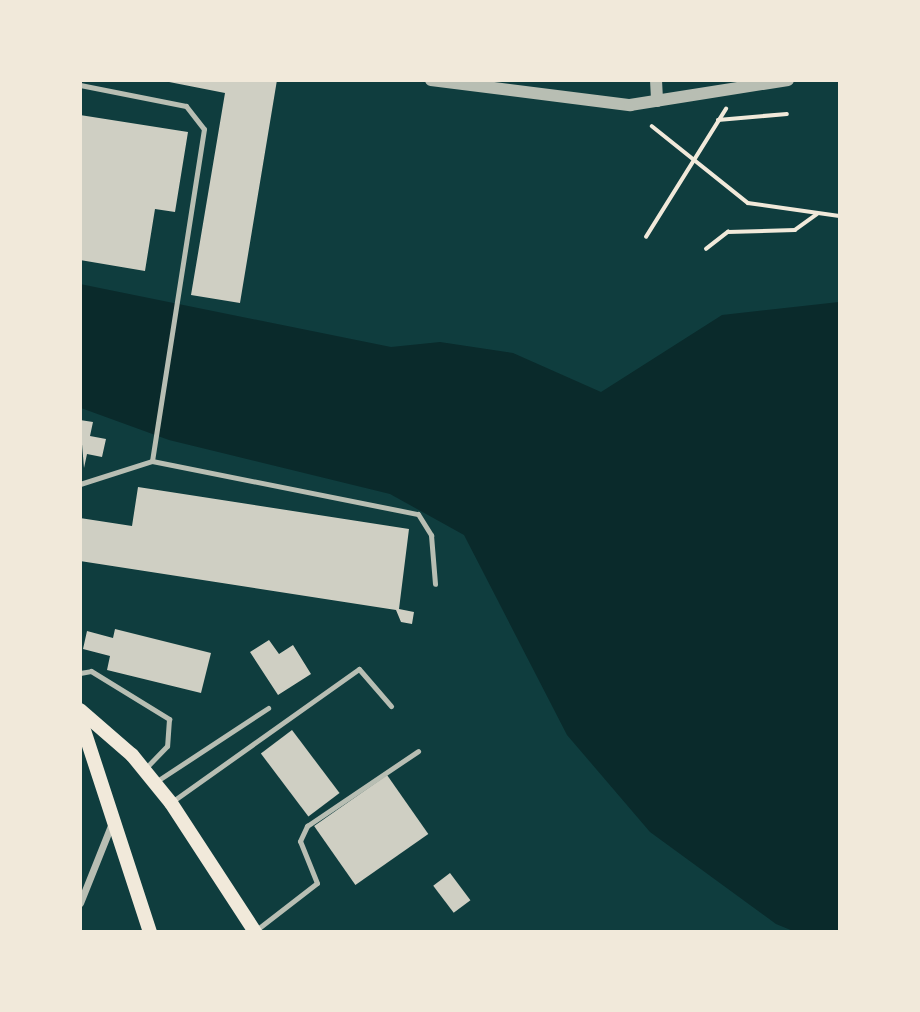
<!DOCTYPE html>
<style>
body{margin:0}
#map{position:relative;width:920px;height:1012px;overflow:hidden;background:#0f3d3e;font-family:Roboto,sans-serif}
div>[style]{position:absolute}
.water>*{inset:0;background:#0a2a2b}
.building>*{inset:0;background:#cfcfc3;transform-origin:0 0}
.path>*{height:3.5px;margin:-1.75px;padding:0 1.75px;transform-origin:1.75px;border-radius:1.75px;background:#f1e9da}
.service>*{height:5px;margin:-2.5px;padding:0 2.5px;transform-origin:2.5px;border-radius:2.5px;background:#b8beb3}
.minor>*{height:7px;margin:-3.5px;padding:0 3.5px;transform-origin:3.5px;border-radius:3.5px;background:#b8beb3}
.tertiary>*{height:12px;margin:-6px;padding:0 6px;transform-origin:6px;border-radius:6px;background:#b8beb3}
.secondary>*{height:14px;margin:-7px;padding:0 7px;transform-origin:7px;border-radius:7px;background:#f1e9da}
span{translate:-50% -50%;white-space:nowrap;text-align:center;line-height:1.15;-webkit-text-stroke:6px #f1e9da;paint-order:stroke}
.frame{position:absolute;inset:0;border:82px solid #f1e9da;pointer-events:none}
</style>
<div id="map">
<div class="water">
<div style="clip-path:polygon(80px 284px,391px 347px,440px 342px,513px 353px,601px 392px,722px 315px,839px 302px,839px 931px,793px 931px,776px 924px,650px 832px,567px 735px,464px 535px,390px 494px,169px 440px,81px 408px)"></div>
</div>
<div class="building">
<div style="clip-path:polygon(159px 80px,277px 80px,240px 303px,191px 295px,225px 93px)"></div>
<div style="clip-path:polygon(80px 115px,188px 132px,175px 212px,155px 209px,145px 271px,80px 260px)"></div>
<div style="clip-path:polygon(80px 420px,93px 422px,90px 436px,106px 439px,102px 457px,87px 454px,84px 468px)"></div>
<div style="clip-path:polygon(138px 487px,409px 529px,399px 609px,414px 612px,412px 624px,401px 622px,396px 610px,80px 561px,80px 518px,132px 526px)"></div>
<div style="clip-path:polygon(115px 629px,211px 653px,201px 693px,107px 670px,110px 656px,83px 649px,87px 631px,113px 638px)"></div>
<div style="clip-path:polygon(269px 640px,279px 654px,293px 645px,311px 674px,278px 695px,250px 652px)"></div>
<div style="left:292px;top:730px;width:79px;height:39px;rotate:53deg"></div>
<div style="left:387px;top:775px;width:72px;height:89px;rotate:55deg"></div>
<div style="left:450px;top:873px;width:34px;height:21px;rotate:53deg"></div>
</div>
<div class="path">
<div style="left:718px;top:120px;width:69px;rotate:-5deg"></div>
<div style="left:652px;top:126px;width:123px;rotate:38.7deg"></div>
<div style="left:748px;top:203px;width:92px;rotate:8.1deg"></div>
<div style="left:646px;top:237px;width:151px;rotate:-58deg"></div>
<div style="left:706px;top:249px;width:28px;rotate:-38deg"></div>
<div style="left:728px;top:232px;width:67px;rotate:-1.7deg"></div>
<div style="left:795px;top:230px;width:27px;rotate:-36deg"></div>
</div>
<div class="service">
<div style="left:80px;top:85px;width:108px;rotate:11.2deg"></div>
<div style="left:186px;top:106px;width:29px;rotate:52deg"></div>
<div style="left:204px;top:129px;width:336px;rotate:98.9deg"></div>
<div style="left:80px;top:484px;width:76px;rotate:-17.7deg"></div>
<div style="left:152px;top:461px;width:271px;rotate:11.3deg"></div>
<div style="left:418px;top:514px;width:25px;rotate:58deg"></div>
<div style="left:431px;top:535px;width:49px;rotate:85.3deg"></div>
<div style="left:80px;top:673px;width:11px;rotate:-10deg"></div>
<div style="left:91px;top:671px;width:92px;rotate:31.6deg"></div>
<div style="left:169px;top:719px;width:27px;rotate:94deg"></div>
<div style="left:167px;top:746px;width:33px;rotate:134deg"></div>
<div style="left:157px;top:781px;width:133px;rotate:-33.3deg"></div>
<div style="left:173px;top:801px;width:228px;rotate:-35.4deg"></div>
<div style="left:359px;top:669px;width:49px;rotate:49.1deg"></div>
<div style="left:255px;top:931px;width:78px;rotate:-37.7deg"></div>
<div style="left:317px;top:883px;width:45px;rotate:-112deg"></div>
<div style="left:300px;top:841px;width:17px;rotate:-65deg"></div>
<div style="left:307px;top:826px;width:134px;rotate:-34deg"></div>
</div>
<div class="minor">
<div style="left:80px;top:903px;width:86px;rotate:-68.2deg"></div>
</div>
<div class="tertiary">
<div style="left:431px;top:80px;width:201px;rotate:7.2deg"></div>
<div style="left:630px;top:105px;width:160px;rotate:-9deg"></div>
<div style="left:656px;top:80px;width:21px;rotate:87deg"></div>
</div>
<div class="secondary">
<div style="left:80px;top:710px;width:69px;rotate:40.9deg"></div>
<div style="left:132px;top:755px;width:62px;rotate:50.9deg"></div>
<div style="left:171px;top:803px;width:154px;rotate:56.9deg"></div>
<div style="left:80px;top:718px;width:225px;rotate:71.9deg"></div>
</div>
<div class="frame"></div>
</div>
